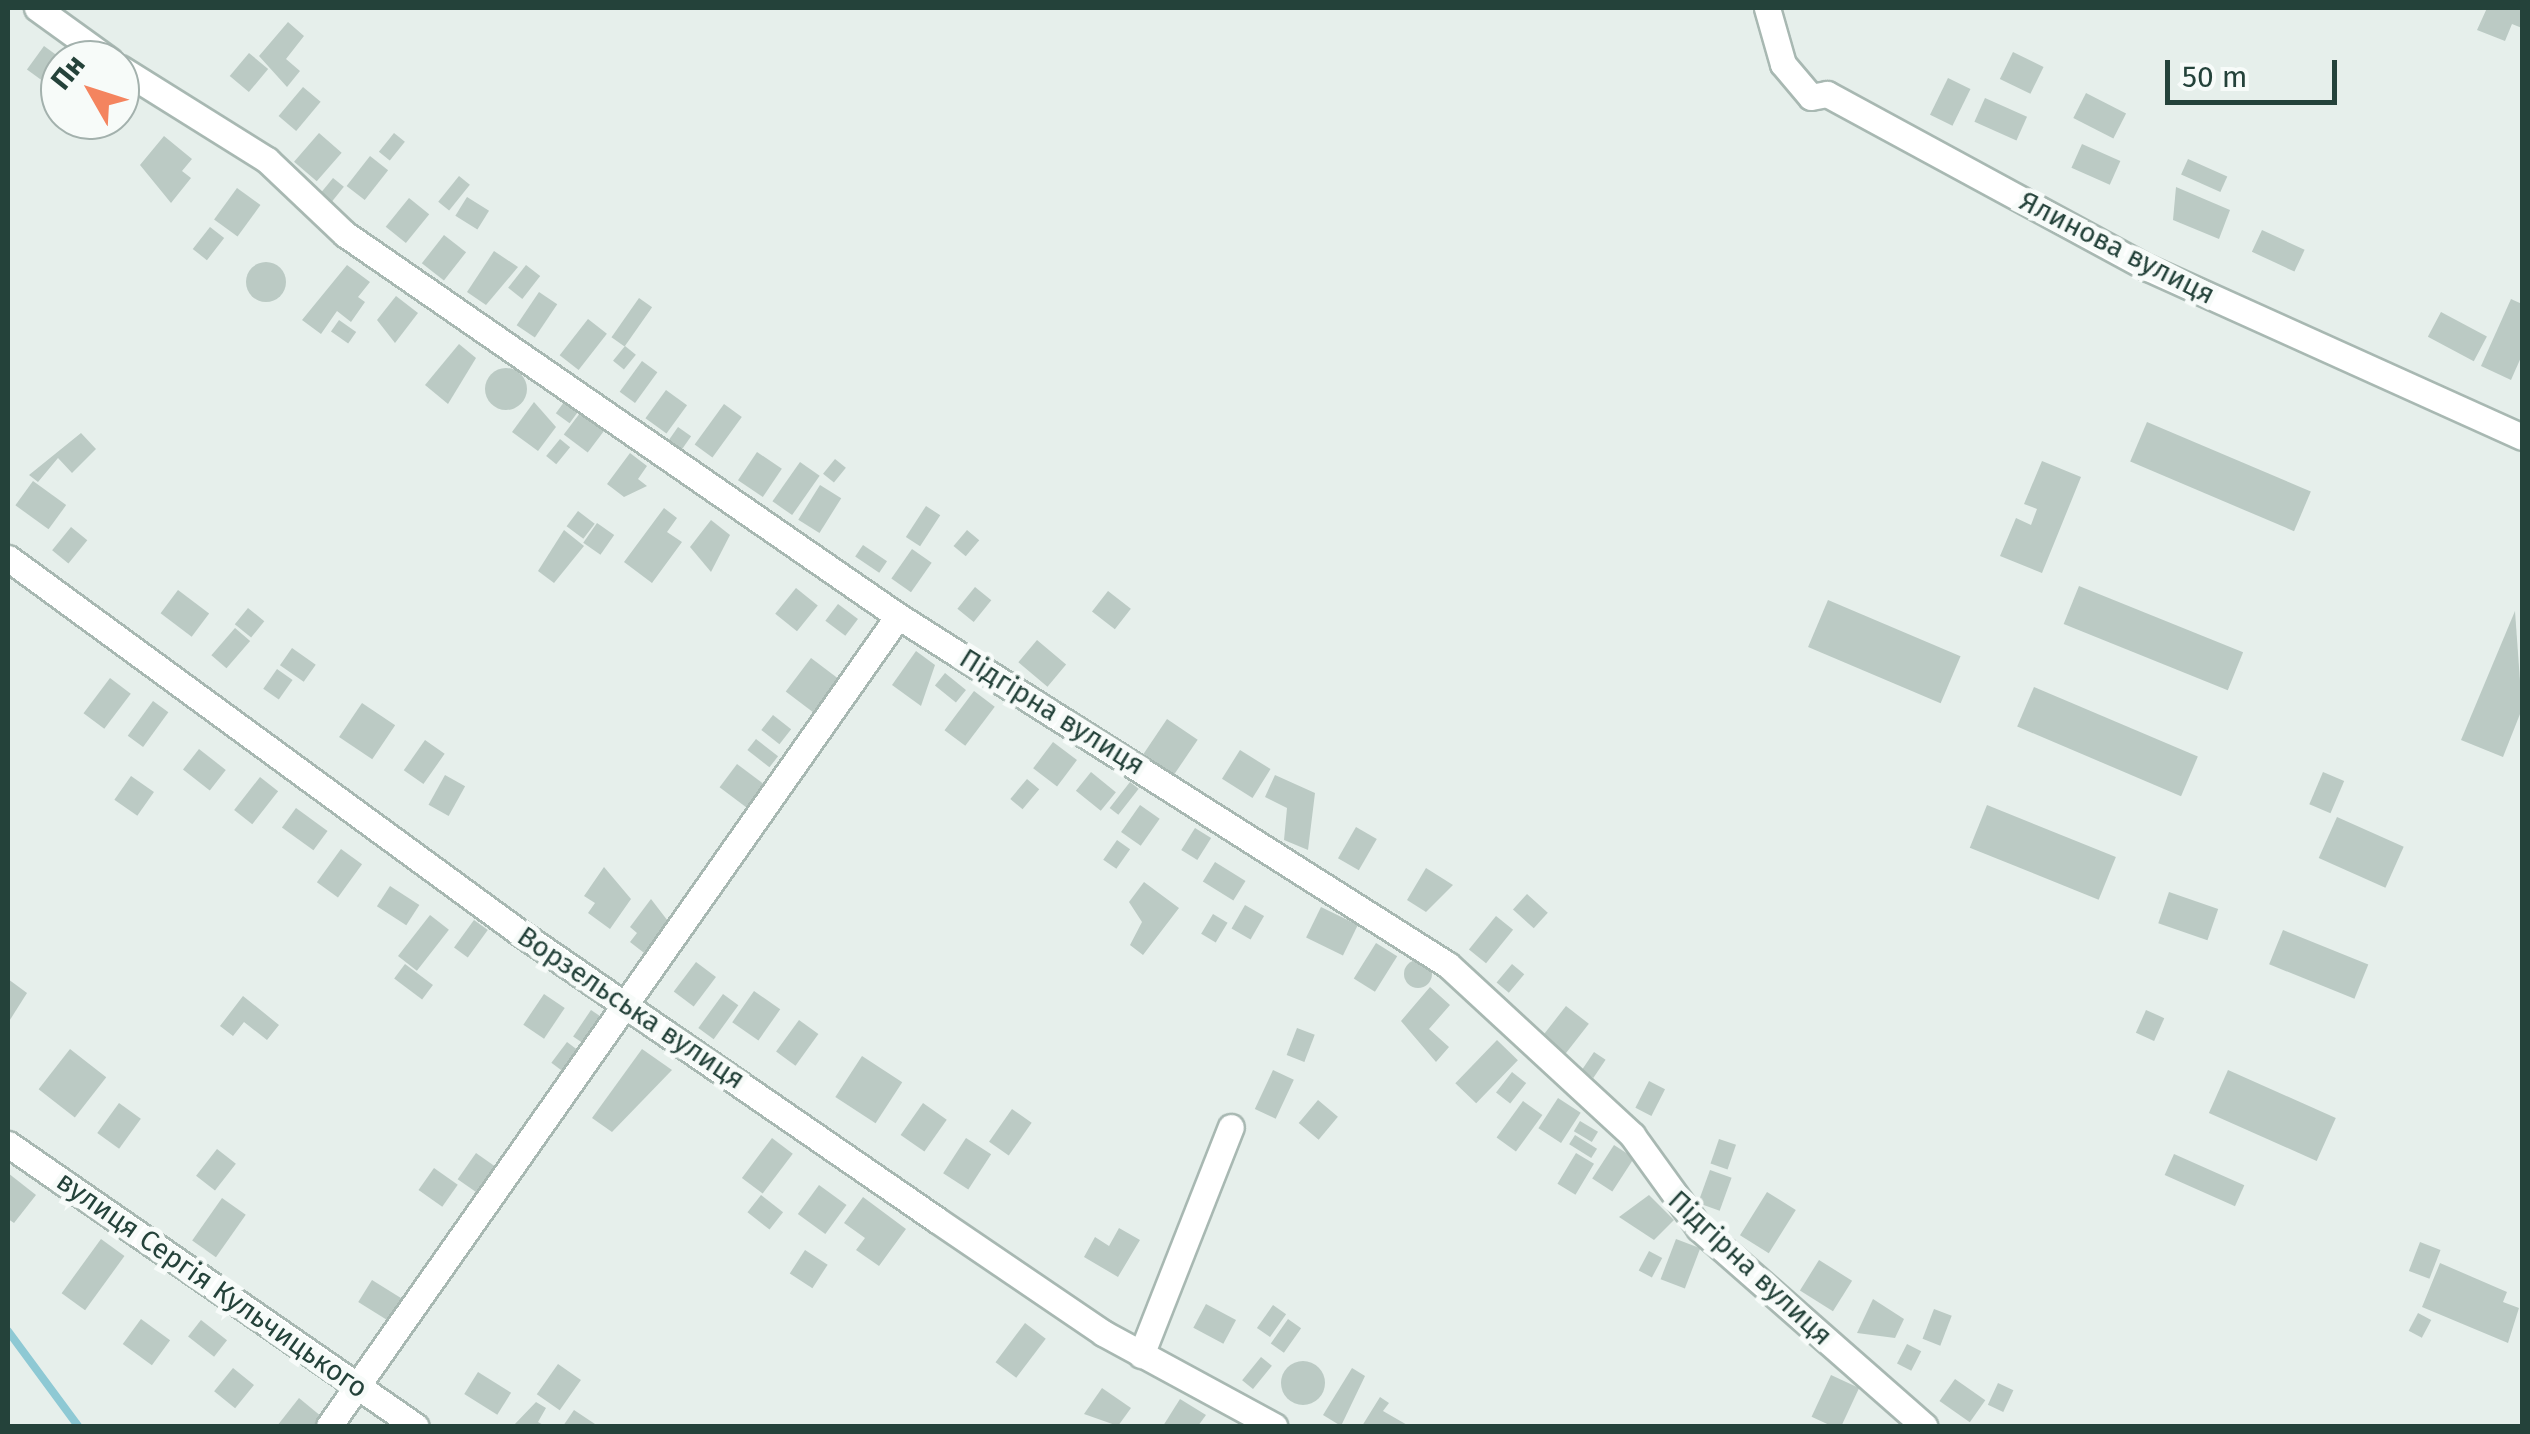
<!DOCTYPE html>
<meta charset="utf-8">
<style>
body{margin:0}
#map{position:relative;width:2530px;height:1434px;overflow:hidden;background:#e6efeb;font-family:"Fira Sans",sans-serif}
div>[style]{position:absolute}
.stream>*{height:8px;margin:-4px;padding:0 4px;transform-origin:4px;border-radius:4px;background:#8ec9d4}
.building>*{inset:0;background:#bbcac4;transform-origin:0 0}
.round{border-radius:50%}
.roads{filter:drop-shadow(2px 0 #a8b8b2) drop-shadow(-2px 0 #a8b8b2) drop-shadow(0 2px #a8b8b2) drop-shadow(0 -2px #a8b8b2)}
.street>*{height:25px;margin:-12.5px;padding:0 12.5px;transform-origin:12.5px;border-radius:12.5px;background:#fff}
span{translate:-50% -50%;white-space:nowrap;text-align:center;line-height:1.15;-webkit-text-stroke:10px #f7fbf9;paint-order:stroke}
.street-label{font-size:28px;color:#24423a}
.frame{position:absolute;inset:0;border:10px solid #24423a;pointer-events:none}
.north{position:absolute;left:40px;top:40px;width:100px;height:100px;box-sizing:border-box;background:#f7fbf9;border:2px solid #a3b1ad;border-radius:50%;rotate:309deg;font-size:28px;font-weight:700;line-height:40px;text-align:center;color:#24423a}
.north::after{content:'';display:block;margin:auto;width:35px;height:45px;background:#f4845f;clip-path:polygon(50% 0,100% 100%,50% 72%,0 100%)}
.scale{position:absolute;left:2165px;top:60px;width:172px;height:45px;box-sizing:border-box;border:5px solid #24423a;border-top:0;padding-left:12px;font-size:30px;line-height:35px;white-space:nowrap;color:#24423a;-webkit-text-stroke:8px #f7fbf9;paint-order:stroke}
</style>
<div id="map">
<div class="stream">
<div style="left:8px;top:1331px;width:118px;rotate:53.6deg"></div>
</div>
<div class="building">
<div style="clip-path:polygon(2487px 8px,2522px 8px,2522px 28px,2512px 24px,2505px 41px,2477px 30px)"></div>
<div style="clip-path:polygon(288px 22px,304px 36px,286px 59px,300px 71px,287px 87px,259px 56px)"></div>
<div style="left:44px;top:46px;width:17px;height:29px;rotate:36deg"></div>
<div style="left:2013px;top:52px;width:34px;height:30px;rotate:26deg"></div>
<div style="left:249px;top:53px;width:25px;height:30px;rotate:40deg"></div>
<div style="left:1948px;top:78px;width:25px;height:41px;rotate:26deg"></div>
<div style="left:303px;top:87px;width:23px;height:38px;rotate:40deg"></div>
<div style="left:2086px;top:93px;width:45px;height:28px;rotate:27deg"></div>
<div style="left:1985px;top:98px;width:46px;height:26px;rotate:24deg"></div>
<div style="left:319px;top:133px;width:30px;height:38px;rotate:41deg"></div>
<div style="left:394px;top:133px;width:14px;height:24px;rotate:39deg"></div>
<div style="clip-path:polygon(164px 136px,192px 159px,182px 171px,191px 178px,171px 203px,140px 165px)"></div>
<div style="left:2082px;top:144px;width:42px;height:26px;rotate:24deg"></div>
<div style="left:370px;top:156px;width:23px;height:38px;rotate:38deg"></div>
<div style="left:2188px;top:159px;width:43px;height:17px;rotate:24deg"></div>
<div style="left:459px;top:176px;width:14px;height:33px;rotate:39deg"></div>
<div style="left:333px;top:178px;width:14px;height:23px;rotate:39deg"></div>
<div style="clip-path:polygon(2176px 187px,2230px 210px,2219px 239px,2173px 220px)"></div>
<div style="left:237px;top:188px;width:29px;height:39px;rotate:36deg"></div>
<div style="left:467px;top:197px;width:26px;height:22px;rotate:32deg"></div>
<div style="left:409px;top:198px;width:26px;height:37px;rotate:39deg"></div>
<div style="left:210px;top:227px;width:18px;height:28px;rotate:38deg"></div>
<div style="left:2262px;top:230px;width:47px;height:24px;rotate:25deg"></div>
<div style="left:444px;top:235px;width:28px;height:36px;rotate:38deg"></div>
<div style="clip-path:polygon(494px 251px,518px 267px,486px 305px,467px 292px)"></div>
<div class="round" style="left:246px;top:262px;width:40px;height:40px"></div>
<div style="clip-path:polygon(347px 265px,370px 282px,358px 297px,365px 302px,351px 322px,337px 311px,321px 334px,302px 320px)"></div>
<div style="left:526px;top:265px;width:18px;height:29px;rotate:38deg"></div>
<div style="left:539px;top:292px;width:22px;height:40px;rotate:34deg"></div>
<div style="clip-path:polygon(396px 296px,418px 313px,395px 343px,377px 320px)"></div>
<div style="left:639px;top:298px;width:16px;height:48px;rotate:35deg"></div>
<div style="clip-path:polygon(2511px 299px,2522px 304px,2522px 355px,2511px 380px,2481px 366px)"></div>
<div style="left:2441px;top:312px;width:52px;height:28px;rotate:28deg"></div>
<div style="left:588px;top:319px;width:24px;height:46px;rotate:38deg"></div>
<div style="left:339px;top:320px;width:21px;height:14px;rotate:35deg"></div>
<div style="clip-path:polygon(459px 344px,476px 358px,448px 404px,425px 385px)"></div>
<div style="left:625px;top:346px;width:14px;height:19px;rotate:39deg"></div>
<div style="left:642px;top:361px;width:19px;height:38px;rotate:36deg"></div>
<div class="round" style="left:485px;top:368px;width:42px;height:42px"></div>
<div style="left:666px;top:390px;width:26px;height:35px;rotate:36deg"></div>
<div style="left:567px;top:398px;width:17px;height:19px;rotate:36deg"></div>
<div style="clip-path:polygon(534px 402px,556px 427px,538px 451px,512px 432px)"></div>
<div style="left:724px;top:404px;width:22px;height:50px;rotate:36deg"></div>
<div style="left:580px;top:413px;width:30px;height:27px;rotate:37deg"></div>
<div style="left:2147px;top:422px;width:178px;height:43px;rotate:23deg"></div>
<div style="left:678px;top:427px;width:16px;height:19px;rotate:35deg"></div>
<div style="clip-path:polygon(81px 433px,96px 449px,72px 473px,58px 458px,38px 482px,29px 475px)"></div>
<div style="left:560px;top:439px;width:13px;height:22px;rotate:39deg"></div>
<div style="left:757px;top:452px;width:30px;height:34px;rotate:34deg"></div>
<div style="clip-path:polygon(630px 453px,647px 466px,638px 479px,647px 486px,624px 497px,607px 484px)"></div>
<div style="left:835px;top:459px;width:14px;height:19px;rotate:39deg"></div>
<div style="clip-path:polygon(2042px 461px,2081px 477px,2042px 573px,2000px 556px,2016px 518px,2031px 525px,2037px 509px,2024px 504px)"></div>
<div style="left:800px;top:462px;width:24px;height:48px;rotate:35deg"></div>
<div style="left:33px;top:481px;width:41px;height:30px;rotate:36deg"></div>
<div style="left:820px;top:485px;width:25px;height:41px;rotate:32deg"></div>
<div style="left:926px;top:506px;width:17px;height:37px;rotate:33deg"></div>
<div style="clip-path:polygon(664px 508px,677px 518px,667px 532px,682px 542px,652px 583px,624px 562px)"></div>
<div style="left:578px;top:511px;width:21px;height:19px;rotate:37deg"></div>
<div style="clip-path:polygon(711px 520px,730px 535px,711px 572px,690px 547px)"></div>
<div style="left:597px;top:523px;width:21px;height:24px;rotate:35deg"></div>
<div style="left:71px;top:527px;width:21px;height:30px;rotate:39deg"></div>
<div style="clip-path:polygon(564px 530px,584px 546px,554px 583px,538px 571px)"></div>
<div style="left:967px;top:530px;width:16px;height:21px;rotate:40deg"></div>
<div style="left:863px;top:545px;width:29px;height:14px;rotate:34deg"></div>
<div style="left:912px;top:549px;width:24px;height:36px;rotate:35deg"></div>
<div style="left:2079px;top:586px;width:177px;height:41px;rotate:22deg"></div>
<div style="left:975px;top:587px;width:21px;height:28px;rotate:39deg"></div>
<div style="left:796px;top:588px;width:28px;height:33px;rotate:39deg"></div>
<div style="left:178px;top:590px;width:39px;height:29px;rotate:37deg"></div>
<div style="left:1108px;top:591px;width:29px;height:26px;rotate:38deg"></div>
<div style="left:1828px;top:600px;width:144px;height:51px;rotate:23deg"></div>
<div style="left:838px;top:604px;width:25px;height:21px;rotate:37deg"></div>
<div style="left:248px;top:608px;width:21px;height:21px;rotate:39deg"></div>
<div style="clip-path:polygon(2515px 611px,2522px 709px,2503px 757px,2461px 740px)"></div>
<div style="left:235px;top:628px;width:20px;height:36px;rotate:41deg"></div>
<div style="left:1037px;top:640px;width:38px;height:29px;rotate:40deg"></div>
<div style="left:292px;top:648px;width:29px;height:21px;rotate:35deg"></div>
<div style="clip-path:polygon(916px 651px,935px 665px,921px 706px,892px 685px)"></div>
<div style="left:811px;top:658px;width:36px;height:42px;rotate:37deg"></div>
<div style="left:277px;top:669px;width:19px;height:24px;rotate:35deg"></div>
<div style="left:945px;top:673px;width:27px;height:16px;rotate:39deg"></div>
<div style="left:110px;top:678px;width:26px;height:44px;rotate:37deg"></div>
<div style="left:2034px;top:687px;width:178px;height:43px;rotate:23deg"></div>
<div style="left:974px;top:691px;width:26px;height:49px;rotate:37deg"></div>
<div style="left:153px;top:701px;width:19px;height:43px;rotate:36deg"></div>
<div style="left:362px;top:703px;width:40px;height:41px;rotate:34deg"></div>
<div style="left:773px;top:715px;width:23px;height:19px;rotate:38deg"></div>
<div style="left:1167px;top:719px;width:37px;height:43px;rotate:34deg"></div>
<div style="left:756px;top:739px;width:28px;height:14px;rotate:38deg"></div>
<div style="left:425px;top:740px;width:24px;height:37px;rotate:35deg"></div>
<div style="left:1053px;top:742px;width:30px;height:33px;rotate:37deg"></div>
<div style="left:199px;top:749px;width:34px;height:26px;rotate:38deg"></div>
<div style="left:1240px;top:750px;width:36px;height:34px;rotate:32deg"></div>
<div style="left:737px;top:764px;width:35px;height:29px;rotate:37deg"></div>
<div style="left:1091px;top:772px;width:32px;height:24px;rotate:39deg"></div>
<div style="left:2323px;top:772px;width:23px;height:35px;rotate:23deg"></div>
<div style="left:445px;top:775px;width:23px;height:34px;rotate:29deg"></div>
<div style="clip-path:polygon(1275px 775px,1315px 793px,1308px 850px,1284px 840px,1287px 808px,1265px 797px)"></div>
<div style="left:131px;top:776px;width:28px;height:29px;rotate:35deg"></div>
<div style="left:260px;top:777px;width:23px;height:42px;rotate:38deg"></div>
<div style="left:1027px;top:779px;width:16px;height:26px;rotate:40deg"></div>
<div style="left:1130px;top:782px;width:11px;height:33px;rotate:38deg"></div>
<div style="left:1140px;top:805px;width:24px;height:33px;rotate:35deg"></div>
<div style="left:1987px;top:805px;width:139px;height:46px;rotate:22deg"></div>
<div style="left:296px;top:808px;width:39px;height:24px;rotate:36deg"></div>
<div style="left:2337px;top:817px;width:73px;height:45px;rotate:24deg"></div>
<div style="left:1356px;top:827px;width:24px;height:36px;rotate:30deg"></div>
<div style="left:1195px;top:828px;width:19px;height:26px;rotate:32deg"></div>
<div style="left:1117px;top:840px;width:16px;height:24px;rotate:35deg"></div>
<div style="left:341px;top:849px;width:26px;height:41px;rotate:36deg"></div>
<div style="left:1215px;top:862px;width:36px;height:23px;rotate:32deg"></div>
<div style="clip-path:polygon(604px 867px,631px 899px,610px 929px,588px 913px,595px 903px,584px 896px)"></div>
<div style="clip-path:polygon(1426px 868px,1453px 885px,1426px 912px,1407px 900px)"></div>
<div style="clip-path:polygon(1144px 882px,1179px 908px,1143px 955px,1130px 945px,1142px 922px,1129px 902px)"></div>
<div style="left:390px;top:886px;width:35px;height:24px;rotate:33deg"></div>
<div style="left:2169px;top:892px;width:52px;height:33px;rotate:19deg"></div>
<div style="left:1527px;top:894px;width:28px;height:21px;rotate:42deg"></div>
<div style="clip-path:polygon(651px 899px,671px 925px,648px 956px,630px 942px,637px 933px,630px 927px)"></div>
<div style="left:1245px;top:905px;width:22px;height:27px;rotate:30deg"></div>
<div style="left:1321px;top:907px;width:41px;height:34px;rotate:26deg"></div>
<div style="left:1213px;top:914px;width:17px;height:23px;rotate:31deg"></div>
<div style="left:430px;top:915px;width:24px;height:52px;rotate:38deg"></div>
<div style="left:1496px;top:916px;width:22px;height:43px;rotate:39deg"></div>
<div style="left:474px;top:920px;width:17px;height:34px;rotate:36deg"></div>
<div style="left:2283px;top:930px;width:92px;height:37px;rotate:22deg"></div>
<div style="left:1376px;top:943px;width:25px;height:42px;rotate:32deg"></div>
<div class="round" style="left:1404px;top:960px;width:28px;height:28px"></div>
<div style="left:696px;top:962px;width:25px;height:37px;rotate:37deg"></div>
<div style="left:405px;top:964px;width:35px;height:18px;rotate:37deg"></div>
<div style="left:1512px;top:964px;width:16px;height:24px;rotate:40deg"></div>
<div style="clip-path:polygon(8px 979px,27px 993px,8px 1023px)"></div>
<div style="clip-path:polygon(1430px 987px,1450px 1005px,1429px 1029px,1449px 1047px,1436px 1062px,1401px 1021px)"></div>
<div style="left:754px;top:991px;width:32px;height:38px;rotate:35deg"></div>
<div style="left:544px;top:994px;width:25px;height:37px;rotate:34deg"></div>
<div style="left:723px;top:994px;width:19px;height:42px;rotate:36deg"></div>
<div style="clip-path:polygon(243px 996px,279px 1025px,267px 1040px,244px 1022px,233px 1036px,220px 1026px)"></div>
<div style="left:1566px;top:1006px;width:29px;height:38px;rotate:38deg"></div>
<div style="left:591px;top:1010px;width:18px;height:32px;rotate:34deg"></div>
<div style="left:2146px;top:1010px;width:20px;height:25px;rotate:24deg"></div>
<div style="left:799px;top:1020px;width:24px;height:39px;rotate:36deg"></div>
<div style="left:1297px;top:1028px;width:19px;height:29px;rotate:21deg"></div>
<div style="left:1497px;top:1040px;width:29px;height:60px;rotate:44deg"></div>
<div style="left:567px;top:1042px;width:20px;height:26px;rotate:37deg"></div>
<div style="left:70px;top:1049px;width:46px;height:51px;rotate:38deg"></div>
<div style="clip-path:polygon(642px 1049px,672px 1070px,612px 1132px,592px 1118px)"></div>
<div style="left:1594px;top:1052px;width:14px;height:22px;rotate:34deg"></div>
<div style="left:862px;top:1056px;width:48px;height:49px;rotate:33deg"></div>
<div style="left:1273px;top:1070px;width:23px;height:43px;rotate:25deg"></div>
<div style="left:2228px;top:1070px;width:118px;height:47px;rotate:24deg"></div>
<div style="left:1512px;top:1072px;width:18px;height:26px;rotate:38deg"></div>
<div style="left:1649px;top:1081px;width:18px;height:30px;rotate:27deg"></div>
<div style="left:1558px;top:1098px;width:27px;height:36px;rotate:33deg"></div>
<div style="left:1318px;top:1100px;width:26px;height:30px;rotate:40deg"></div>
<div style="left:1523px;top:1101px;width:24px;height:45px;rotate:36deg"></div>
<div style="left:119px;top:1103px;width:27px;height:37px;rotate:36deg"></div>
<div style="left:923px;top:1103px;width:29px;height:39px;rotate:35deg"></div>
<div style="left:1012px;top:1109px;width:24px;height:40px;rotate:35deg"></div>
<div style="left:1580px;top:1121px;width:21px;height:12px;rotate:31deg"></div>
<div style="left:1575px;top:1135px;width:26px;height:11px;rotate:32deg"></div>
<div style="left:772px;top:1138px;width:26px;height:50px;rotate:37deg"></div>
<div style="left:966px;top:1138px;width:30px;height:42px;rotate:33deg"></div>
<div style="left:1719px;top:1139px;width:18px;height:26px;rotate:19deg"></div>
<div style="left:1614px;top:1145px;width:24px;height:40px;rotate:33deg"></div>
<div style="left:217px;top:1149px;width:24px;height:34px;rotate:38deg"></div>
<div style="left:476px;top:1153px;width:29px;height:32px;rotate:35deg"></div>
<div style="left:1576px;top:1153px;width:21px;height:36px;rotate:31deg"></div>
<div style="left:2174px;top:1154px;width:77px;height:23px;rotate:24deg"></div>
<div style="left:434px;top:1168px;width:29px;height:27px;rotate:35deg"></div>
<div style="left:1710px;top:1170px;width:23px;height:35px;rotate:20deg"></div>
<div style="clip-path:polygon(8px 1173px,36px 1195px,14px 1223px,8px 1219px)"></div>
<div style="left:819px;top:1185px;width:34px;height:36px;rotate:36deg"></div>
<div style="left:1767px;top:1192px;width:34px;height:51px;rotate:32deg"></div>
<div style="left:761px;top:1195px;width:28px;height:22px;rotate:38deg"></div>
<div style="clip-path:polygon(1649px 1195px,1674px 1220px,1654px 1240px,1619px 1217px)"></div>
<div style="clip-path:polygon(863px 1197px,906px 1229px,879px 1266px,856px 1250px,865px 1238px,844px 1223px)"></div>
<div style="left:222px;top:1198px;width:29px;height:52px;rotate:35deg"></div>
<div style="clip-path:polygon(1119px 1228px,1140px 1240px,1118px 1277px,1084px 1257px,1095px 1237px,1109px 1246px)"></div>
<div style="left:101px;top:1239px;width:29px;height:67px;rotate:36deg"></div>
<div style="left:1676px;top:1239px;width:26px;height:43px;rotate:21deg"></div>
<div style="left:2420px;top:1242px;width:22px;height:31px;rotate:21deg"></div>
<div style="left:805px;top:1250px;width:27px;height:28px;rotate:33deg"></div>
<div style="left:1649px;top:1251px;width:15px;height:22px;rotate:28deg"></div>
<div style="left:1819px;top:1260px;width:39px;height:36px;rotate:32deg"></div>
<div style="clip-path:polygon(2440px 1263px,2507px 1292px,2503px 1302px,2519px 1308px,2508px 1343px,2422px 1307px)"></div>
<div style="left:372px;top:1280px;width:44px;height:26px;rotate:32deg"></div>
<div style="clip-path:polygon(1873px 1299px,1904px 1319px,1895px 1338px,1857px 1333px)"></div>
<div style="left:1206px;top:1304px;width:34px;height:27px;rotate:28deg"></div>
<div style="left:1273px;top:1305px;width:16px;height:28px;rotate:35deg"></div>
<div style="left:1934px;top:1309px;width:19px;height:32px;rotate:21deg"></div>
<div style="left:2418px;top:1313px;width:15px;height:20px;rotate:28deg"></div>
<div style="left:141px;top:1319px;width:36px;height:31px;rotate:36deg"></div>
<div style="left:1288px;top:1319px;width:16px;height:30px;rotate:35deg"></div>
<div style="left:201px;top:1320px;width:33px;height:21px;rotate:38deg"></div>
<div style="left:1025px;top:1323px;width:26px;height:49px;rotate:37deg"></div>
<div style="left:1907px;top:1344px;width:16px;height:22px;rotate:27deg"></div>
<div style="left:1261px;top:1357px;width:14px;height:30px;rotate:39deg"></div>
<div class="round" style="left:1281px;top:1361px;width:44px;height:44px"></div>
<div style="left:558px;top:1364px;width:28px;height:37px;rotate:35deg"></div>
<div style="left:233px;top:1368px;width:27px;height:30px;rotate:39deg"></div>
<div style="clip-path:polygon(1352px 1368px,1365px 1376px,1341px 1426px,1323px 1415px)"></div>
<div style="left:478px;top:1372px;width:39px;height:26px;rotate:32deg"></div>
<div style="left:1831px;top:1375px;width:31px;height:46px;rotate:25deg"></div>
<div style="left:1955px;top:1379px;width:37px;height:27px;rotate:35deg"></div>
<div style="left:1998px;top:1383px;width:17px;height:24px;rotate:25deg"></div>
<div style="clip-path:polygon(1102px 1388px,1131px 1408px,1118px 1426px,1084px 1414px)"></div>
<div style="clip-path:polygon(1380px 1397px,1389px 1403px,1383px 1411px,1409px 1426px,1362px 1426px)"></div>
<div style="clip-path:polygon(299px 1398px,322px 1417px,314px 1426px,277px 1426px)"></div>
<div style="clip-path:polygon(1180px 1399px,1206px 1415px,1198px 1426px,1163px 1426px)"></div>
<div style="clip-path:polygon(536px 1402px,546px 1408px,538px 1422px,545px 1426px,513px 1426px)"></div>
<div style="clip-path:polygon(574px 1410px,598px 1426px,563px 1426px)"></div>
</div>
<div class="roads">
<div class="street">
<div style="left:37px;top:8px;width:89px;rotate:35.8deg"></div>
<div style="left:1767px;top:8px;width:58px;rotate:74.1deg"></div>
<div style="left:1783px;top:64px;width:43px;rotate:49.7deg"></div>
<div style="left:1811px;top:97px;width:16px;rotate:-11deg"></div>
<div style="left:1827px;top:94px;width:365px;rotate:28.5deg"></div>
<div style="left:2148px;top:268px;width:410px;rotate:24.3deg"></div>
<div style="left:120px;top:68px;width:173px;rotate:32deg"></div>
<div style="left:267px;top:160px;width:108px;rotate:43.5deg"></div>
<div style="left:345px;top:234px;width:672px;rotate:34.64deg"></div>
<div style="left:898px;top:616px;width:651px;rotate:32.4deg"></div>
<div style="left:1448px;top:965px;width:251px;rotate:42.7deg"></div>
<div style="left:1632px;top:1135px;width:115px;rotate:54.2deg"></div>
<div style="left:1699px;top:1228px;width:300px;rotate:41.3deg"></div>
<div style="left:8px;top:558px;width:630px;rotate:36.21deg"></div>
<div style="left:516px;top:930px;width:511px;rotate:34.56deg"></div>
<div style="left:937px;top:1220px;width:201px;rotate:34.2deg"></div>
<div style="left:1103px;top:1333px;width:195px;rotate:28.5deg"></div>
<div style="left:8px;top:1144px;width:496px;rotate:34.7deg"></div>
<div style="left:1141px;top:1355px;width:245px;rotate:-68.5deg"></div>
<div style="left:329px;top:1426px;width:990px;rotate:-54.91deg"></div>
</div>
</div>
<div class="street-label">
<span style="left:2117px;top:248px;rotate:27deg">Ялинова вулиця</span>
<span style="left:1052px;top:712px;rotate:32deg">Підгірна вулиця</span>
<span style="left:631px;top:1008px;rotate:34deg">Ворзельська вулиця</span>
<span style="left:1750px;top:1268px;rotate:43deg">Підгірна вулиця</span>
<span style="left:212px;top:1285px;rotate:35deg">вулиця Сергія Кульчицького</span>
</div>
<div class="frame"></div>
<div class="north">Пн</div>
<div class="scale">50 m</div>
</div>
